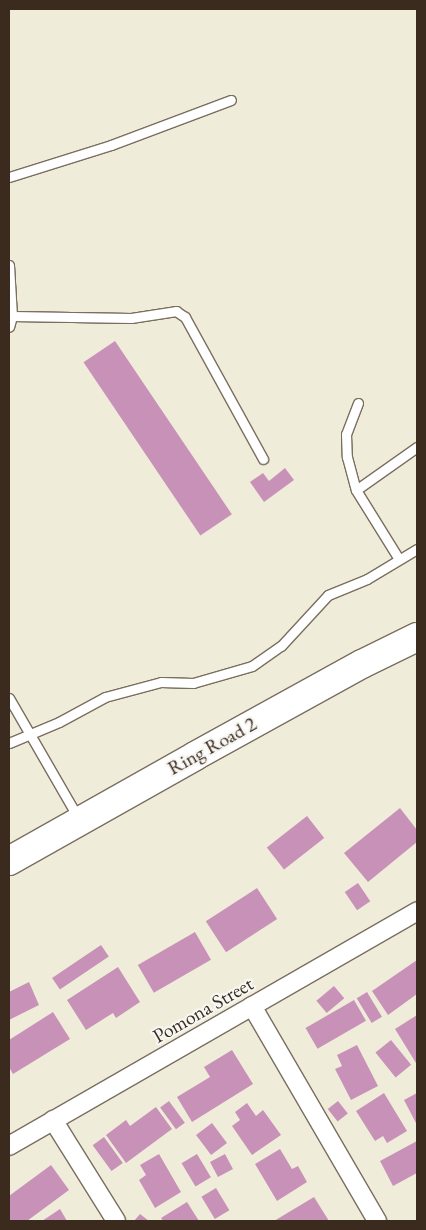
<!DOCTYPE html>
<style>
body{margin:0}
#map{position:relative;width:426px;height:1230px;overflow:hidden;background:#f0ecda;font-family:"EB Garamond",serif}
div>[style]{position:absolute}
.building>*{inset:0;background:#c892b8;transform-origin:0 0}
.roads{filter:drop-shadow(1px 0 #7a6e60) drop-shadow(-1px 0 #7a6e60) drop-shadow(0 1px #7a6e60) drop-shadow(0 -1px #7a6e60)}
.service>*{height:9px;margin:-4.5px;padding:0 4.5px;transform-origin:4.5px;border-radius:4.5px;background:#fff}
.minor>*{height:18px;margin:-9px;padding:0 9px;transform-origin:9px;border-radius:9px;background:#fff}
.primary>*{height:28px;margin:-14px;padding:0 14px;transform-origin:14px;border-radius:14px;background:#fff}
span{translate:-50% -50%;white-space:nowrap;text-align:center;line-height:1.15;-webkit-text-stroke:4.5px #f6f6f2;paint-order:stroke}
.street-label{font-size:20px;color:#3b2a1e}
.frame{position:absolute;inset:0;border:10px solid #3b2a1e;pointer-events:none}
</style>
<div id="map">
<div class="building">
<div style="left:115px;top:341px;width:209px;height:38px;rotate:56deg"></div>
<div style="clip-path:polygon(285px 468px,294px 480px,264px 502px,250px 482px,263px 473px,269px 481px)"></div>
<div style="clip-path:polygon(400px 808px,417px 830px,417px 842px,368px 882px,344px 853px)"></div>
<div style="left:307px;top:816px;width:28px;height:51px;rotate:52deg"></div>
<div style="left:358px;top:883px;width:22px;height:16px;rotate:56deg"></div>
<div style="left:257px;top:888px;width:37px;height:61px;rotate:57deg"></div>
<div style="left:195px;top:932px;width:32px;height:66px;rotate:60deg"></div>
<div style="left:101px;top:945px;width:14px;height:59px;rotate:56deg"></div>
<div style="clip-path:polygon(417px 960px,417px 994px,388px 1015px,372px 991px)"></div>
<div style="clip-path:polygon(118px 967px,140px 1002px,116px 1018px,113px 1013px,86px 1030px,67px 1000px)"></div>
<div style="clip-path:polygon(29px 982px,39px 1005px,9px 1020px,9px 992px)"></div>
<div style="left:334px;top:986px;width:16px;height:23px;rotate:50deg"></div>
<div style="left:367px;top:992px;width:29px;height:12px;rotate:59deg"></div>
<div style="left:354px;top:1000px;width:24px;height:56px;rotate:60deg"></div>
<div style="clip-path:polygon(53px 1012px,70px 1039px,13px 1074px,9px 1067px,9px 1040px)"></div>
<div style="clip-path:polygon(417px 1015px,417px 1062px,416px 1063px,395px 1029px)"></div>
<div style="left:391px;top:1040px;width:32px;height:20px;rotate:51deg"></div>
<div style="clip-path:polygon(357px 1045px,378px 1086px,351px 1100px,335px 1069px,342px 1066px,337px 1055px)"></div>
<div style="clip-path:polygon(232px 1050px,253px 1084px,192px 1122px,177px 1097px,210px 1077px,204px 1067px)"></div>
<div style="clip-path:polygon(384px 1093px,407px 1131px,387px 1143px,383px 1136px,375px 1141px,356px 1111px)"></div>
<div style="clip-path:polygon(417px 1093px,417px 1125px,404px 1100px)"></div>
<div style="left:169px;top:1101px;width:27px;height:11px;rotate:54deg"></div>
<div style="left:338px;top:1101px;width:16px;height:13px;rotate:52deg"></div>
<div style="clip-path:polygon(247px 1103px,256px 1116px,263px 1110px,281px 1135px,252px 1155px,232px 1126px,240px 1120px,235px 1112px)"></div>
<div style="clip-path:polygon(156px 1107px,172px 1129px,126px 1163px,106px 1135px,126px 1120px,130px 1126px)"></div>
<div style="left:212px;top:1123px;width:25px;height:20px;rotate:53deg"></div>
<div style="left:104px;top:1137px;width:32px;height:14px;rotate:54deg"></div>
<div style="clip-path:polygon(417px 1141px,417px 1173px,393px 1186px,380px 1161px)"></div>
<div style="clip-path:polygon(280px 1149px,292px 1169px,298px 1166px,307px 1182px,277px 1201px,255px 1164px)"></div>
<div style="clip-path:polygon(159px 1154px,181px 1192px,155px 1208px,139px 1180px,146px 1175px,140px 1165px)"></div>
<div style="left:197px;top:1154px;width:27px;height:18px;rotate:59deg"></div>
<div style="left:225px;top:1154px;width:17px;height:17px;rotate:62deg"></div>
<div style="clip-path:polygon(51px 1165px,69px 1190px,27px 1221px,9px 1221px,9px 1196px)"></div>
<div style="left:216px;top:1188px;width:26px;height:17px;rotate:59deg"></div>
<div style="clip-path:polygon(314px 1197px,329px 1221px,274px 1221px)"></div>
<div style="clip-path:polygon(187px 1202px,199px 1221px,163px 1221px,161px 1218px)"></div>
<div style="clip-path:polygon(60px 1209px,67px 1221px,42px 1221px)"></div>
<div style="clip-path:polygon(140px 1214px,149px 1221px,134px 1221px)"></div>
</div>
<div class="roads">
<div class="service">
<div style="left:9px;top:177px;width:107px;rotate:-17.4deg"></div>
<div style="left:111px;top:145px;width:128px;rotate:-20.6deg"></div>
<div style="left:9px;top:265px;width:51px;rotate:86.6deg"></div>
<div style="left:12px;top:316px;width:11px;rotate:105deg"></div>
<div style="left:12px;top:316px;width:119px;rotate:1deg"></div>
<div style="left:131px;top:318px;width:46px;rotate:-8.8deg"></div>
<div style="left:176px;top:311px;width:11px;rotate:34deg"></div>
<div style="left:185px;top:317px;width:162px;rotate:61.2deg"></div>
<div style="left:358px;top:403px;width:33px;rotate:111deg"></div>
<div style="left:346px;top:434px;width:23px;rotate:88deg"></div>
<div style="left:347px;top:457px;width:34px;rotate:75deg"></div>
<div style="left:356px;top:490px;width:81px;rotate:58.1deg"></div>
<div style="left:356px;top:490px;width:75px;rotate:-35.2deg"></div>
<div style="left:9px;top:698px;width:140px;rotate:60deg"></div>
<div style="left:9px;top:743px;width:54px;rotate:-22.8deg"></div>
<div style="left:59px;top:722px;width:52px;rotate:-28.5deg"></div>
<div style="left:105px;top:697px;width:58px;rotate:-15deg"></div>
<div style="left:161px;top:682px;width:32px;rotate:2deg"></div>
<div style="left:193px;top:683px;width:61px;rotate:-16.1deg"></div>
<div style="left:252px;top:666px;width:35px;rotate:-35deg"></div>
<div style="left:281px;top:646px;width:69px;rotate:-47.3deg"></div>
<div style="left:328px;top:595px;width:42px;rotate:-22.3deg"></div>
<div style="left:367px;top:579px;width:58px;rotate:-31deg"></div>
</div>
<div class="minor">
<div style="left:252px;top:1006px;width:249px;rotate:59.8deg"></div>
<div style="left:53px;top:1120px;width:119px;rotate:58deg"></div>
<div style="left:9px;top:1146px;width:471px;rotate:-29.9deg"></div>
</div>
<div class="primary">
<div style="left:9px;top:861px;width:214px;rotate:-29.4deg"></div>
<div style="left:195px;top:756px;width:191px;rotate:-28.9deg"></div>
<div style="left:362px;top:664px;width:61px;rotate:-26.1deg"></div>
</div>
</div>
<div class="street-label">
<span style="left:212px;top:746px;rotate:-29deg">Ring Road 2</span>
<span style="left:203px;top:1010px;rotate:-30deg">Pomona Street</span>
</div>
<div class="frame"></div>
</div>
